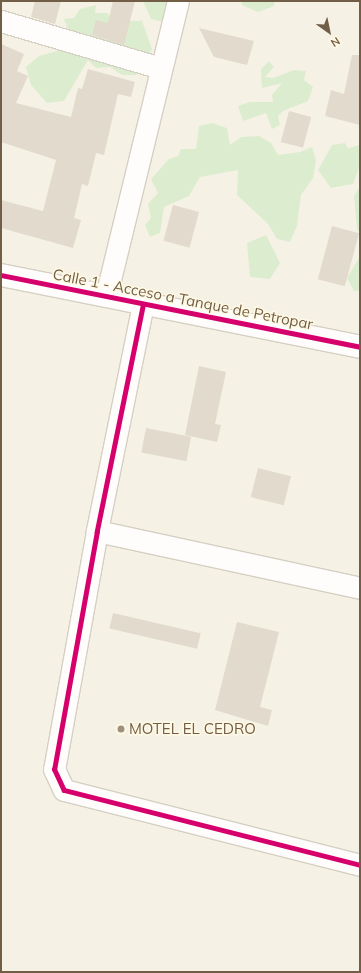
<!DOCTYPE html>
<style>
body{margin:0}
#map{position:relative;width:361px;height:973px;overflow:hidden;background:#f5f2e5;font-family:Mulish,sans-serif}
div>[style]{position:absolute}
.green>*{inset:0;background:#dcedcf}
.building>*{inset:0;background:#e1dacd;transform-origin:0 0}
.roads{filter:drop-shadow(1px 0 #d6cfc3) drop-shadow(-1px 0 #d6cfc3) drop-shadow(0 1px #d6cfc3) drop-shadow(0 -1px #d6cfc3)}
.street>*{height:21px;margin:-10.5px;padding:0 10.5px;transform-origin:10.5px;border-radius:10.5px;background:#fefdfb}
.secondary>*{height:22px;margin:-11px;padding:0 11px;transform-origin:11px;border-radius:11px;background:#fefdfb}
.cycleway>*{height:5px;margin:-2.5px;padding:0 2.5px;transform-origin:2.5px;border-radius:2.5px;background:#d6006c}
.dots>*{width:11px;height:11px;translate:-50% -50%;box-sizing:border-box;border:2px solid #fff9e4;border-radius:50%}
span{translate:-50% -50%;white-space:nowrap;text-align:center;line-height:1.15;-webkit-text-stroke:3px #fff9e4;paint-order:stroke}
.street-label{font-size:15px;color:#725d46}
.poi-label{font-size:15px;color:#725d46}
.left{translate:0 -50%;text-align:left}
.frame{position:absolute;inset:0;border:2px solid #725d46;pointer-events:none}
.north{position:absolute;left:309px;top:12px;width:40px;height:40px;-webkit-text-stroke:3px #fff9e4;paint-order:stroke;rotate:147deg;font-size:11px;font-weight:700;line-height:16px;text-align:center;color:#725d46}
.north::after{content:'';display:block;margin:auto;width:14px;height:18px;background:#725d46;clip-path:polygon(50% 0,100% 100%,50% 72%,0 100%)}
</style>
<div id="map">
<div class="green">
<div style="clip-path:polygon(143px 1px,169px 1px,163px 22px,151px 19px)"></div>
<div style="clip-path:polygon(242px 1px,275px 1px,274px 6px,258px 12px,242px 5px)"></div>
<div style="clip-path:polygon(96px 5px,95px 13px,107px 13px,115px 21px,142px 21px,152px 49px,144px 64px,136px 75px,122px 75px,110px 67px,96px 68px,88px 60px,64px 101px,47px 103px,31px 85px,26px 67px,39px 56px,64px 49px,68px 30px,64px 19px,74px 18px,80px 9px)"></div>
<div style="clip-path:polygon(269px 61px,274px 67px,265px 77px,273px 78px,294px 70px,306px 71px,304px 80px,313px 87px,308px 101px,283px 111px,278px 116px,280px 125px,272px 129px,266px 113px,243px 121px,238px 106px,250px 102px,273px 102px,272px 95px,282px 83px,262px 88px,261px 69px)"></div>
<div style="clip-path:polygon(212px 123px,227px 128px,230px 145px,241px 137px,259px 136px,271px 143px,278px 155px,300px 152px,312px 147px,316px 161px,313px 178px,301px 195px,297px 226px,290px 242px,277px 239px,268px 224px,237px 195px,238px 170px,200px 177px,189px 196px,164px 207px,160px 233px,150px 237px,145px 225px,151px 218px,148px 204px,158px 193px,151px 179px,169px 159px,178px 156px,181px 149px,196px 149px,199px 126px)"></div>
<div style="clip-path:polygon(345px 143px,348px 148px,360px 145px,360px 165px,353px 184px,331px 188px,318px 170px,332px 145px)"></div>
<div style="clip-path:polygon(360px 187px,360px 233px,357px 229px,354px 196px)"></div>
<div style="clip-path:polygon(266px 235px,280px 263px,270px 279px,250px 277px,247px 243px)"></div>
<div style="clip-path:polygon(360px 256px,360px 291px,354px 291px,347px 278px)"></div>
</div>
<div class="building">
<div style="clip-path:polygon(35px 1px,61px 1px,55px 24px,31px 17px)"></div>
<div style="clip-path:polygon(113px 1px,135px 1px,124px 45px,92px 35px,96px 20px,108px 23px)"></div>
<div style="clip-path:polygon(199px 28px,254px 41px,247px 65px,214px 57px)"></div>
<div style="clip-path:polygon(1px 44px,24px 54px,17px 71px,28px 76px,16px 103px,71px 117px,78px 88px,82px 89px,88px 69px,135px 82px,131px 97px,118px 94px,104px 155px,96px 153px,88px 186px,82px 184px,74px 218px,81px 220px,73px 248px,1px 228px,1px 200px,43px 211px,56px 160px,1px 142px)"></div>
<div style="clip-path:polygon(352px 55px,360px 55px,360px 125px,325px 116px,331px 90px,344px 94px)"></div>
<div style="left:289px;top:111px;width:23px;height:32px;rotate:15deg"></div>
<div style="left:173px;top:205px;width:27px;height:37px;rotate:15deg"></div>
<div style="left:332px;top:226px;width:28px;height:55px;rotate:15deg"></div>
<div style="clip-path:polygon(199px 366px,226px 372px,215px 424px,221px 425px,217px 442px,185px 435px)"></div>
<div style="left:146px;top:428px;width:46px;height:25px;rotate:11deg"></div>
<div style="left:258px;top:468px;width:34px;height:30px;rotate:14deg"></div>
<div style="left:113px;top:613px;width:90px;height:16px;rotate:13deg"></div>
<div style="clip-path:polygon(237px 622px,279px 632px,260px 707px,272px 710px,268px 726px,215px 710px)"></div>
</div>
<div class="roads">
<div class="street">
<div style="left:1px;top:21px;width:167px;rotate:16.4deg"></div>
<div style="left:106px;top:296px;width:304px;rotate:-76.3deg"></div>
<div style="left:143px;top:304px;width:232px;rotate:101.5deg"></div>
<div style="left:97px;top:531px;width:242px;rotate:100.2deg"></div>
<div style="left:54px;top:769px;width:23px;rotate:65deg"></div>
<div style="left:64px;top:790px;width:305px;rotate:14.2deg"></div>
<div style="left:97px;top:531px;width:269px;rotate:12.2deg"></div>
</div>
<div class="secondary">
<div style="left:1px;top:275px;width:366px;rotate:11.3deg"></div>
</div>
</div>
<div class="cycleway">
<div style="left:1px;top:275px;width:366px;rotate:11.3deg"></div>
<div style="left:143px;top:304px;width:232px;rotate:101.5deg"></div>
<div style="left:97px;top:531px;width:242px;rotate:100.2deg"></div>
<div style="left:54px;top:769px;width:23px;rotate:65deg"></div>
<div style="left:64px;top:790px;width:305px;rotate:14.2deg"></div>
</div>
<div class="dots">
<div style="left:121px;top:729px;background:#a0917e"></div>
</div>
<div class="street-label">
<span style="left:183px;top:299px;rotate:11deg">Calle 1 - Acceso a Tanque de Petropar</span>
</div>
<div class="poi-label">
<span class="left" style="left:129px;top:729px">MOTEL EL CEDRO</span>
</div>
<div class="frame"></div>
<div class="north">N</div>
</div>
